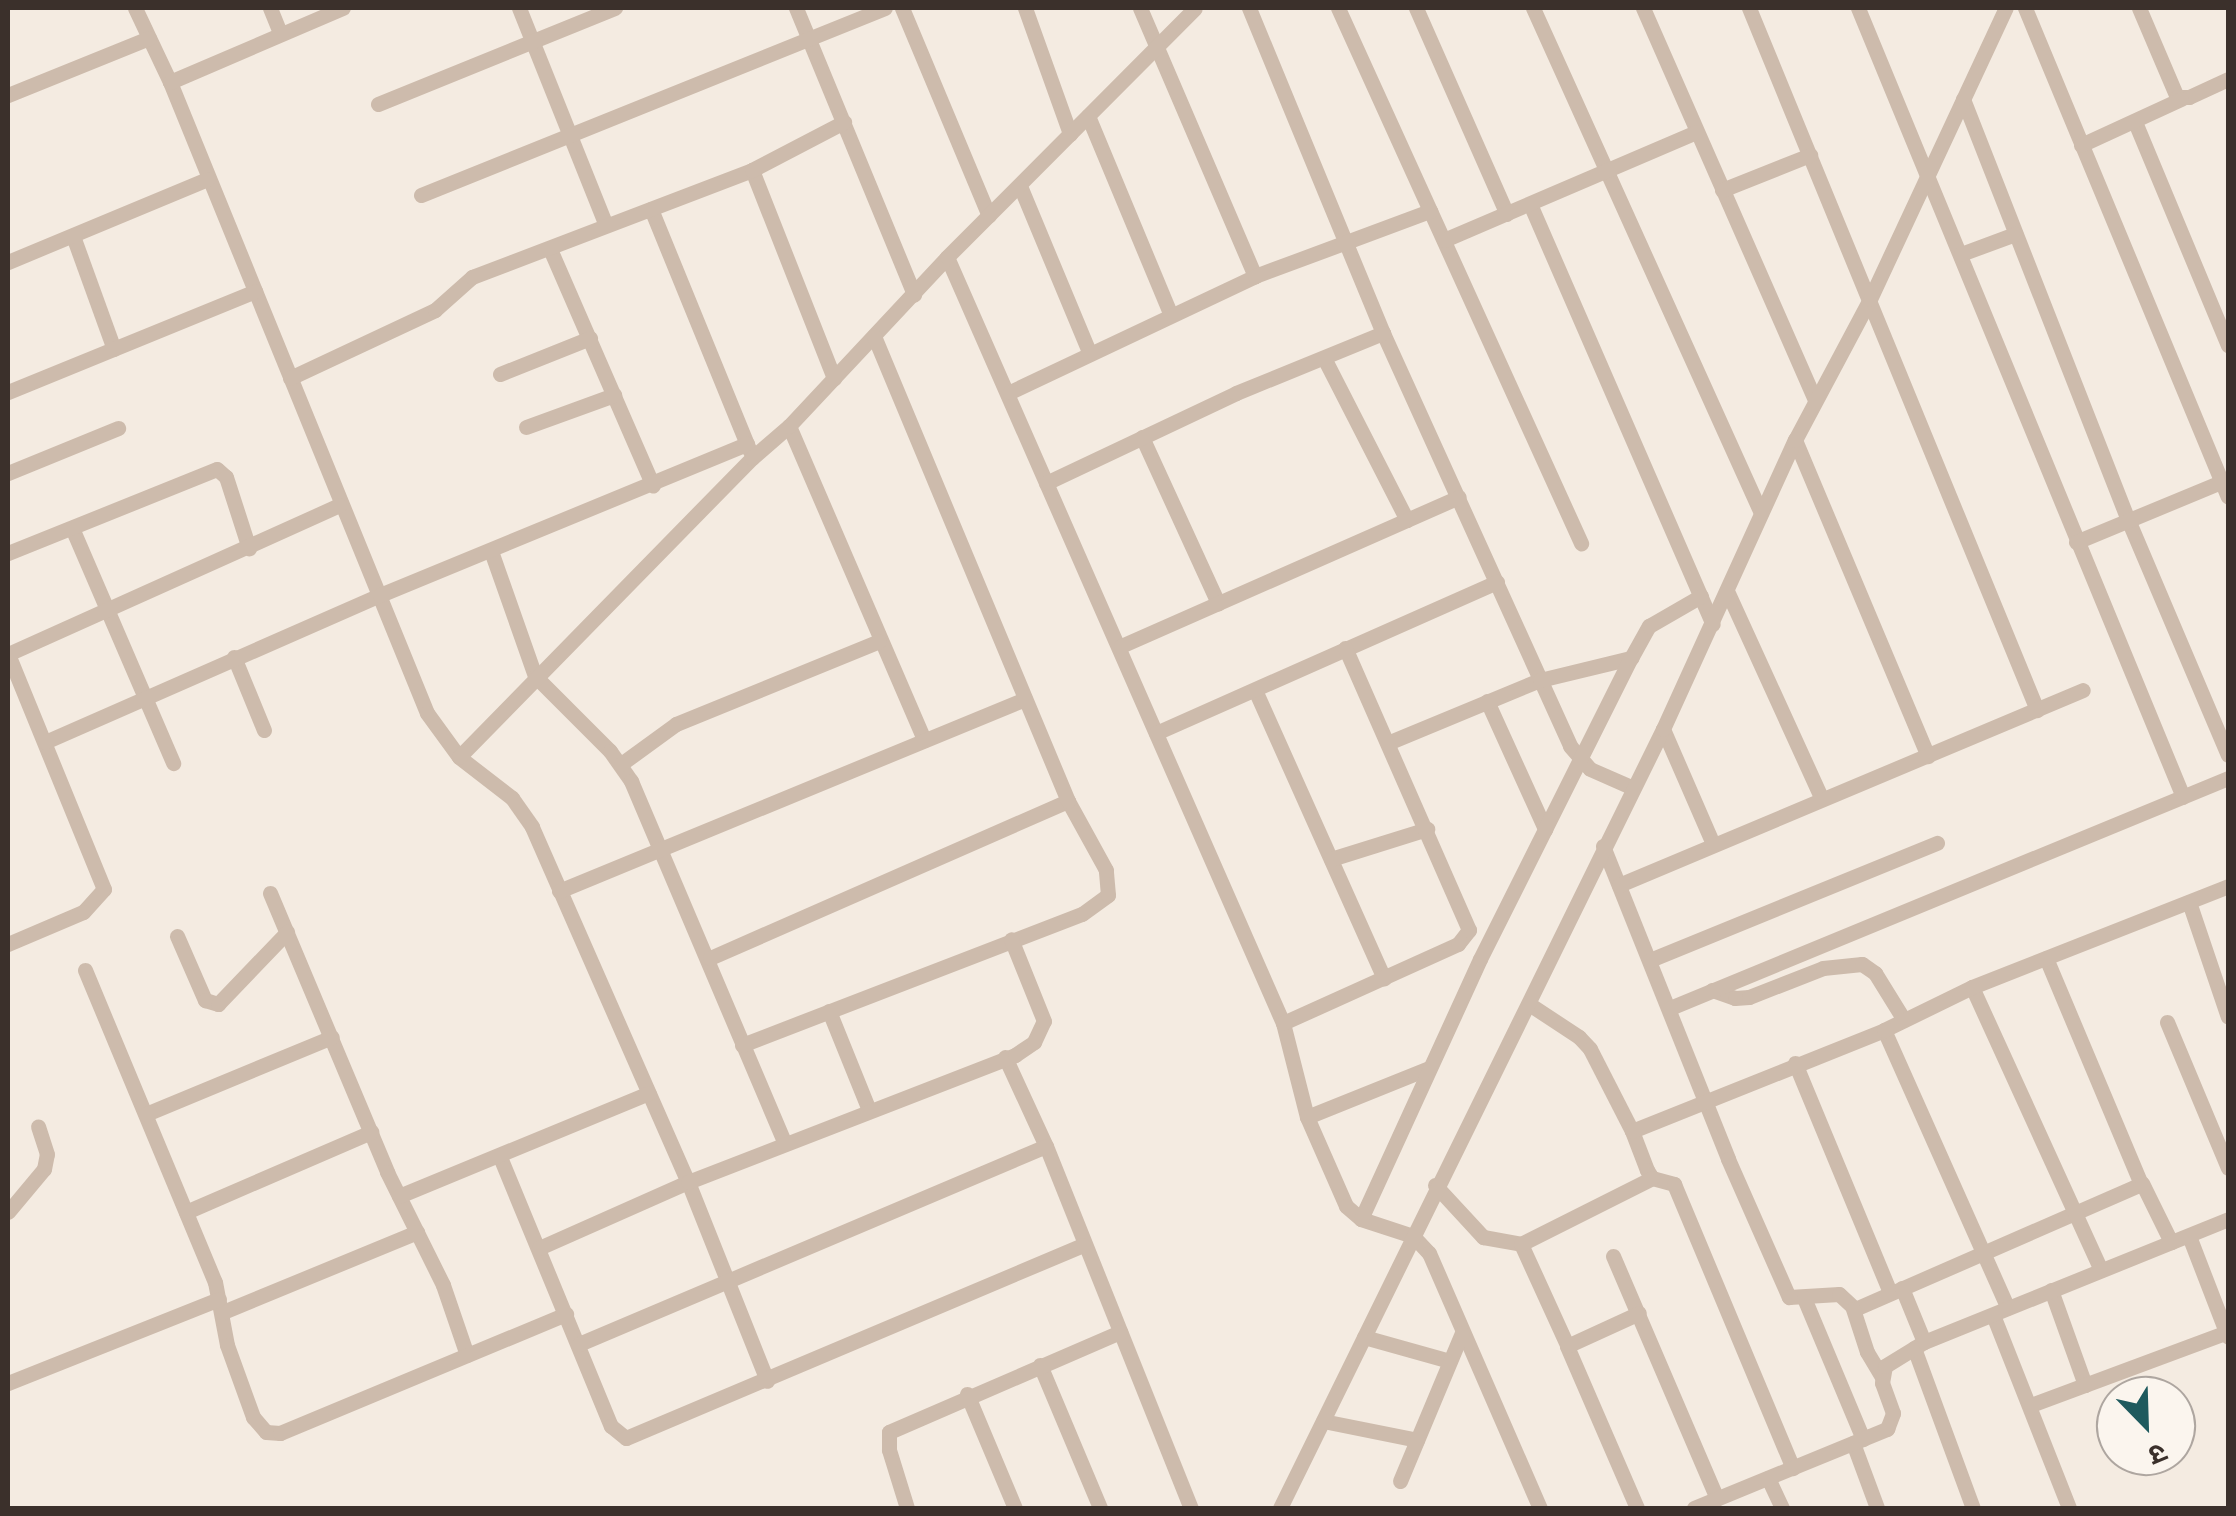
<!DOCTYPE html>
<meta charset="utf-8">
<style>
body{margin:0}
#map{position:relative;width:2236px;height:1516px;overflow:hidden;background:#f4ebe1;font-family:Overpass,"Noto Sans Devanagari",sans-serif}
div>[style]{position:absolute}
.street>*{height:15px;margin:-7.5px;padding:0 7.5px;transform-origin:7.5px;border-radius:7.5px;background:#cdbbac}
span{translate:-50% -50%;white-space:nowrap;text-align:center;line-height:1.15;-webkit-text-stroke:8px #fbf5ee;paint-order:stroke}
.frame{position:absolute;inset:0;border:10px solid #3b302b;pointer-events:none}
.north{position:absolute;left:2096px;top:1376px;width:100px;height:100px;box-sizing:border-box;background:#fbf5ee;border:2px solid #aea6a0;border-radius:50%;rotate:157deg;font-size:28px;font-weight:700;line-height:40px;text-align:center;color:#3b302b}
.north::after{content:'';display:block;margin:auto;width:35px;height:45px;background:#1f5a5e;clip-path:polygon(50% 0,100% 100%,50% 72%,0 100%)}
</style>
<div id="map">
<div class="street">
<div style="left:135px;top:8px;width:82px;rotate:64.7deg"></div>
<div style="left:170px;top:82px;width:681px;rotate:67.84deg"></div>
<div style="left:427px;top:713px;width:54px;rotate:54deg"></div>
<div style="left:459px;top:757px;width:67px;rotate:37.7deg"></div>
<div style="left:512px;top:798px;width:35px;rotate:55deg"></div>
<div style="left:532px;top:827px;width:388px;rotate:66.3deg"></div>
<div style="left:688px;top:1182px;width:214px;rotate:68.3deg"></div>
<div style="left:270px;top:8px;width:27px;rotate:68deg"></div>
<div style="left:519px;top:8px;width:232px;rotate:68.2deg"></div>
<div style="left:796px;top:8px;width:310px;rotate:67.6deg"></div>
<div style="left:902px;top:8px;width:225px;rotate:67.3deg"></div>
<div style="left:1025px;top:8px;width:134px;rotate:70.3deg"></div>
<div style="left:1140px;top:8px;width:292px;rotate:66.8deg"></div>
<div style="left:1249px;top:8px;width:352px;rotate:67.6deg"></div>
<div style="left:1383px;top:333px;width:453px;rotate:65.6deg"></div>
<div style="left:1570px;top:746px;width:30px;rotate:49deg"></div>
<div style="left:1590px;top:769px;width:47px;rotate:23.8deg"></div>
<div style="left:1338px;top:8px;width:588px;rotate:65.57deg"></div>
<div style="left:1416px;top:8px;width:225px;rotate:66.2deg"></div>
<div style="left:1533px;top:8px;width:554px;rotate:65.7deg"></div>
<div style="left:1643px;top:8px;width:428px;rotate:66.3deg"></div>
<div style="left:1749px;top:8px;width:759px;rotate:67.69deg"></div>
<div style="left:1858px;top:8px;width:853px;rotate:67.61deg"></div>
<div style="left:2025px;top:8px;width:529px;rotate:67.46deg"></div>
<div style="left:2139px;top:8px;width:97px;rotate:66.9deg"></div>
<div style="left:2177px;top:97px;width:12px"></div>
<div style="left:2189px;top:97px;width:43px;rotate:-24.8deg"></div>
<div style="left:170px;top:82px;width:188px;rotate:-23.2deg"></div>
<div style="left:8px;top:95px;width:152px;rotate:-22deg"></div>
<div style="left:1963px;top:99px;width:454px;rotate:68.6deg"></div>
<div style="left:2129px;top:522px;width:253px;rotate:67deg"></div>
<div style="left:378px;top:104px;width:256px;rotate:-22.1deg"></div>
<div style="left:1088px;top:116px;width:213px;rotate:67.4deg"></div>
<div style="left:2135px;top:122px;width:242px;rotate:67.4deg"></div>
<div style="left:2081px;top:145px;width:110px;rotate:-24.7deg"></div>
<div style="left:752px;top:170px;width:224px;rotate:68.5deg"></div>
<div style="left:1020px;top:186px;width:180px;rotate:67.4deg"></div>
<div style="left:1722px;top:190px;width:95px;rotate:-21.7deg"></div>
<div style="left:421px;top:195px;width:500px;rotate:-21.95deg"></div>
<div style="left:1530px;top:204px;width:458px;rotate:66.5deg"></div>
<div style="left:651px;top:209px;width:261px;rotate:67.8deg"></div>
<div style="left:73px;top:236px;width:120px;rotate:70.1deg"></div>
<div style="left:1444px;top:240px;width:274px;rotate:-23.2deg"></div>
<div style="left:550px;top:249px;width:258px;rotate:66.5deg"></div>
<div style="left:1961px;top:254px;width:58px;rotate:-20.3deg"></div>
<div style="left:947px;top:257px;width:836px;rotate:66.32deg"></div>
<div style="left:1283px;top:1023px;width:97px;rotate:75.7deg"></div>
<div style="left:1307px;top:1117px;width:97px;rotate:66.3deg"></div>
<div style="left:1346px;top:1206px;width:20px;rotate:41deg"></div>
<div style="left:1361px;top:1219px;width:55px;rotate:18.1deg"></div>
<div style="left:1413px;top:1236px;width:23px;rotate:47deg"></div>
<div style="left:1429px;top:1253px;width:278px;rotate:66.5deg"></div>
<div style="left:8px;top:262px;width:216px;rotate:-22.6deg"></div>
<div style="left:1324px;top:358px;width:182px;rotate:62.9deg"></div>
<div style="left:500px;top:374px;width:97px;rotate:-21.8deg"></div>
<div style="left:290px;top:378px;width:160px;rotate:-25.1deg"></div>
<div style="left:435px;top:310px;width:50px;rotate:-41.7deg"></div>
<div style="left:472px;top:277px;width:300px;rotate:-20.9deg"></div>
<div style="left:752px;top:170px;width:104px;rotate:-27.6deg"></div>
<div style="left:8px;top:392px;width:267px;rotate:-22.2deg"></div>
<div style="left:1010px;top:392px;width:271px;rotate:-25.3deg"></div>
<div style="left:1255px;top:276px;width:187px;rotate:-20.4deg"></div>
<div style="left:789px;top:426px;width:342px;rotate:66.7deg"></div>
<div style="left:526px;top:427px;width:94px;rotate:-20deg"></div>
<div style="left:1142px;top:437px;width:183px;rotate:65.4deg"></div>
<div style="left:1795px;top:440px;width:343px;rotate:67.2deg"></div>
<div style="left:8px;top:473px;width:119px;rotate:-22.2deg"></div>
<div style="left:1046px;top:483px;width:210px;rotate:-25.3deg"></div>
<div style="left:1236px;top:393px;width:159px;rotate:-22.2deg"></div>
<div style="left:72px;top:528px;width:256px;rotate:66.7deg"></div>
<div style="left:2076px;top:542px;width:165px;rotate:-22.5deg"></div>
<div style="left:491px;top:551px;width:133px;rotate:70.6deg"></div>
<div style="left:535px;top:676px;width:106px;rotate:45deg"></div>
<div style="left:610px;top:751px;width:37px;rotate:55deg"></div>
<div style="left:631px;top:781px;width:392px;rotate:67deg"></div>
<div style="left:8px;top:553px;width:225px;rotate:-21.9deg"></div>
<div style="left:217px;top:469px;width:12px;rotate:42deg"></div>
<div style="left:226px;top:477px;width:75px;rotate:72.1deg"></div>
<div style="left:1728px;top:593px;width:224px;rotate:65.5deg"></div>
<div style="left:1121px;top:646px;width:369px;rotate:-23.8deg"></div>
<div style="left:8px;top:654px;width:254px;rotate:67.8deg"></div>
<div style="left:104px;top:889px;width:31px;rotate:132deg"></div>
<div style="left:83px;top:912px;width:82px;rotate:156.9deg"></div>
<div style="left:8px;top:654px;width:363px;rotate:-24.2deg"></div>
<div style="left:234px;top:657px;width:79px;rotate:67.7deg"></div>
<div style="left:1255px;top:690px;width:316px;rotate:65.9deg"></div>
<div style="left:1487px;top:701px;width:141px;rotate:65.6deg"></div>
<div style="left:1663px;top:729px;width:125px;rotate:66.5deg"></div>
<div style="left:1156px;top:733px;width:373px;rotate:-23.9deg"></div>
<div style="left:45px;top:742px;width:366px;rotate:-23.7deg"></div>
<div style="left:380px;top:595px;width:397px;rotate:-22.4deg"></div>
<div style="left:1390px;top:742px;width:162px;rotate:-22.5deg"></div>
<div style="left:1540px;top:680px;width:94px;rotate:-13.6deg"></div>
<div style="left:459px;top:757px;width:419px;rotate:-45.6deg"></div>
<div style="left:752px;top:458px;width:49px;rotate:-40.9deg"></div>
<div style="left:789px;top:426px;width:231px;rotate:-46.9deg"></div>
<div style="left:947px;top:257px;width:351px;rotate:-45.1deg"></div>
<div style="left:621px;top:764px;width:68px;rotate:-36deg"></div>
<div style="left:676px;top:724px;width:219px;rotate:-22.2deg"></div>
<div style="left:1603px;top:846px;width:337px;rotate:68.2deg"></div>
<div style="left:1728px;top:1159px;width:151px;rotate:66.2deg"></div>
<div style="left:1789px;top:1297px;width:50px;rotate:-3.4deg"></div>
<div style="left:1839px;top:1294px;width:22px;rotate:43deg"></div>
<div style="left:1855px;top:1309px;width:312px;rotate:-23.6deg"></div>
<div style="left:2141px;top:1184px;width:245px;rotate:-112.8deg"></div>
<div style="left:1331px;top:859px;width:101px;rotate:-17.4deg"></div>
<div style="left:1619px;top:885px;width:503px;rotate:-22.8deg"></div>
<div style="left:559px;top:891px;width:504px;rotate:-22.39deg"></div>
<div style="left:270px;top:893px;width:303px;rotate:67.2deg"></div>
<div style="left:387px;top:1172px;width:126px;rotate:63.6deg"></div>
<div style="left:443px;top:1285px;width:74px;rotate:71.1deg"></div>
<div style="left:2189px;top:902px;width:121px;rotate:71.3deg"></div>
<div style="left:177px;top:936px;width:70px;rotate:66.4deg"></div>
<div style="left:205px;top:1000px;width:14px;rotate:17deg"></div>
<div style="left:218px;top:1004px;width:100px;rotate:-46.2deg"></div>
<div style="left:710px;top:958px;width:391px;rotate:-23.7deg"></div>
<div style="left:1650px;top:960px;width:310px;rotate:-22.2deg"></div>
<div style="left:85px;top:970px;width:338px;rotate:67.4deg"></div>
<div style="left:215px;top:1282px;width:64px;rotate:79.2deg"></div>
<div style="left:227px;top:1345px;width:77px;rotate:70.1deg"></div>
<div style="left:253px;top:1417px;width:20px;rotate:49deg"></div>
<div style="left:266px;top:1432px;width:14px;rotate:4deg"></div>
<div style="left:280px;top:1433px;width:310px;rotate:-22.6deg"></div>
<div style="left:1972px;top:987px;width:311px;rotate:65.5deg"></div>
<div style="left:1712px;top:990px;width:24px;rotate:19deg"></div>
<div style="left:1735px;top:998px;width:14px;rotate:-4deg"></div>
<div style="left:1749px;top:997px;width:79px;rotate:-21.4deg"></div>
<div style="left:1823px;top:968px;width:39px;rotate:-6deg"></div>
<div style="left:1862px;top:964px;width:16px;rotate:35deg"></div>
<div style="left:1875px;top:973px;width:55px;rotate:58.3deg"></div>
<div style="left:1529px;top:1004px;width:60px;rotate:33.4deg"></div>
<div style="left:1579px;top:1037px;width:16px;rotate:47deg"></div>
<div style="left:1590px;top:1049px;width:92px;rotate:62.9deg"></div>
<div style="left:1632px;top:1131px;width:42px;rotate:69deg"></div>
<div style="left:1647px;top:1170px;width:9px;rotate:58deg"></div>
<div style="left:1652px;top:1178px;width:23px;rotate:15deg"></div>
<div style="left:1674px;top:1184px;width:308px;rotate:67.3deg"></div>
<div style="left:1670px;top:1008px;width:604px;rotate:-22.4deg"></div>
<div style="left:829px;top:1011px;width:107px;rotate:68deg"></div>
<div style="left:2167px;top:1022px;width:158px;rotate:67.3deg"></div>
<div style="left:1283px;top:1023px;width:192px;rotate:-24.3deg"></div>
<div style="left:1458px;top:944px;width:18px;rotate:-52deg"></div>
<div style="left:1469px;top:930px;width:308px;rotate:-113.7deg"></div>
<div style="left:1884px;top:1030px;width:304px;rotate:66deg"></div>
<div style="left:742px;top:1045px;width:364px;rotate:-21.1deg"></div>
<div style="left:1082px;top:914px;width:32px;rotate:-36deg"></div>
<div style="left:1108px;top:895px;width:25px;rotate:-95deg"></div>
<div style="left:1106px;top:870px;width:79px;rotate:-118.8deg"></div>
<div style="left:1068px;top:801px;width:504px;rotate:-112.65deg"></div>
<div style="left:1005px;top:1057px;width:98px;rotate:65.3deg"></div>
<div style="left:1046px;top:1146px;width:390px;rotate:68.2deg"></div>
<div style="left:1795px;top:1063px;width:248px;rotate:67.5deg"></div>
<div style="left:146px;top:1114px;width:201px;rotate:-22.5deg"></div>
<div style="left:1307px;top:1117px;width:131px;rotate:-21.9deg"></div>
<div style="left:1632px;top:1131px;width:271px;rotate:-21.8deg"></div>
<div style="left:1884px;top:1030px;width:98px;rotate:-26deg"></div>
<div style="left:1972px;top:987px;width:275px;rotate:-21.5deg"></div>
<div style="left:500px;top:1157px;width:291px;rotate:67.6deg"></div>
<div style="left:611px;top:1426px;width:19px;rotate:39deg"></div>
<div style="left:626px;top:1438px;width:496px;rotate:-22.9deg"></div>
<div style="left:2142px;top:1183px;width:66px;rotate:63.8deg"></div>
<div style="left:1435px;top:1185px;width:71px;rotate:47.3deg"></div>
<div style="left:1483px;top:1237px;width:39px;rotate:10deg"></div>
<div style="left:1521px;top:1244px;width:111px;rotate:65.5deg"></div>
<div style="left:399px;top:1196px;width:270px;rotate:-22.4deg"></div>
<div style="left:8px;top:1212px;width:56px;rotate:-50.1deg"></div>
<div style="left:44px;top:1169px;width:15px;rotate:-79deg"></div>
<div style="left:47px;top:1154px;width:29px;rotate:-108deg"></div>
<div style="left:186px;top:1212px;width:202px;rotate:-23.4deg"></div>
<div style="left:1361px;top:1219px;width:286px;rotate:-65.4deg"></div>
<div style="left:1480px;top:959px;width:337px;rotate:-63.4deg"></div>
<div style="left:1631px;top:658px;width:37px;rotate:-61deg"></div>
<div style="left:1649px;top:626px;width:60px;rotate:-30deg"></div>
<div style="left:2189px;top:1236px;width:108px;rotate:68.9deg"></div>
<div style="left:1521px;top:1244px;width:147px;rotate:-26.7deg"></div>
<div style="left:539px;top:1248px;width:163px;rotate:-23.9deg"></div>
<div style="left:688px;top:1182px;width:351px;rotate:-21.2deg"></div>
<div style="left:1015px;top:1055px;width:23px;rotate:-34deg"></div>
<div style="left:1034px;top:1042px;width:23px;rotate:-65deg"></div>
<div style="left:1044px;top:1021px;width:88px;rotate:-111.9deg"></div>
<div style="left:1613px;top:1256px;width:264px;rotate:66.8deg"></div>
<div style="left:1902px;top:1288px;width:58px;rotate:67.8deg"></div>
<div style="left:2051px;top:1290px;width:101px;rotate:70.3deg"></div>
<div style="left:1804px;top:1298px;width:153px;rotate:67.3deg"></div>
<div style="left:1853px;top:1309px;width:45px;rotate:72deg"></div>
<div style="left:1867px;top:1352px;width:29px;rotate:59deg"></div>
<div style="left:223px;top:1312px;width:210px;rotate:-22.4deg"></div>
<div style="left:1993px;top:1315px;width:207px;rotate:68.5deg"></div>
<div style="left:1364px;top:1337px;width:89px;rotate:15.6deg"></div>
<div style="left:579px;top:1344px;width:507px;rotate:-22.98deg"></div>
<div style="left:1914px;top:1348px;width:171px;rotate:69.8deg"></div>
<div style="left:1040px;top:1365px;width:155px;rotate:67.2deg"></div>
<div style="left:8px;top:1383px;width:227px;rotate:-21.7deg"></div>
<div style="left:967px;top:1394px;width:124px;rotate:67.2deg"></div>
<div style="left:2031px;top:1405px;width:209px;rotate:-20.4deg"></div>
<div style="left:1323px;top:1421px;width:96px;rotate:11.4deg"></div>
<div style="left:1853px;top:1443px;width:69px;rotate:69.7deg"></div>
<div style="left:1768px;top:1478px;width:33px;rotate:65deg"></div>
<div style="left:1400px;top:1481px;width:160px;rotate:-67.3deg"></div>
<div style="left:907px;top:1508px;width:61px;rotate:-107.2deg"></div>
<div style="left:889px;top:1450px;width:18px;rotate:-90deg"></div>
<div style="left:889px;top:1432px;width:252px;rotate:-23.4deg"></div>
<div style="left:1280px;top:1508px;width:868px;rotate:-63.82deg"></div>
<div style="left:1663px;top:729px;width:318px;rotate:-65.5deg"></div>
<div style="left:1795px;top:440px;width:160px;rotate:-62deg"></div>
<div style="left:1870px;top:299px;width:321px;rotate:-65deg"></div>
<div style="left:1637px;top:1508px;width:176px;rotate:-113.4deg"></div>
<div style="left:1567px;top:1346px;width:79px;rotate:-24.6deg"></div>
<div style="left:1694px;top:1508px;width:209px;rotate:-22.3deg"></div>
<div style="left:1887px;top:1429px;width:17px;rotate:-69deg"></div>
<div style="left:1893px;top:1413px;width:32px;rotate:-110deg"></div>
<div style="left:1882px;top:1383px;width:17px;rotate:-80deg"></div>
<div style="left:1885px;top:1366px;width:46px;rotate:-31.6deg"></div>
<div style="left:1924px;top:1342px;width:328px;rotate:-22deg"></div>
</div>
<div class="frame"></div>
<div class="north">उ</div>
</div>
